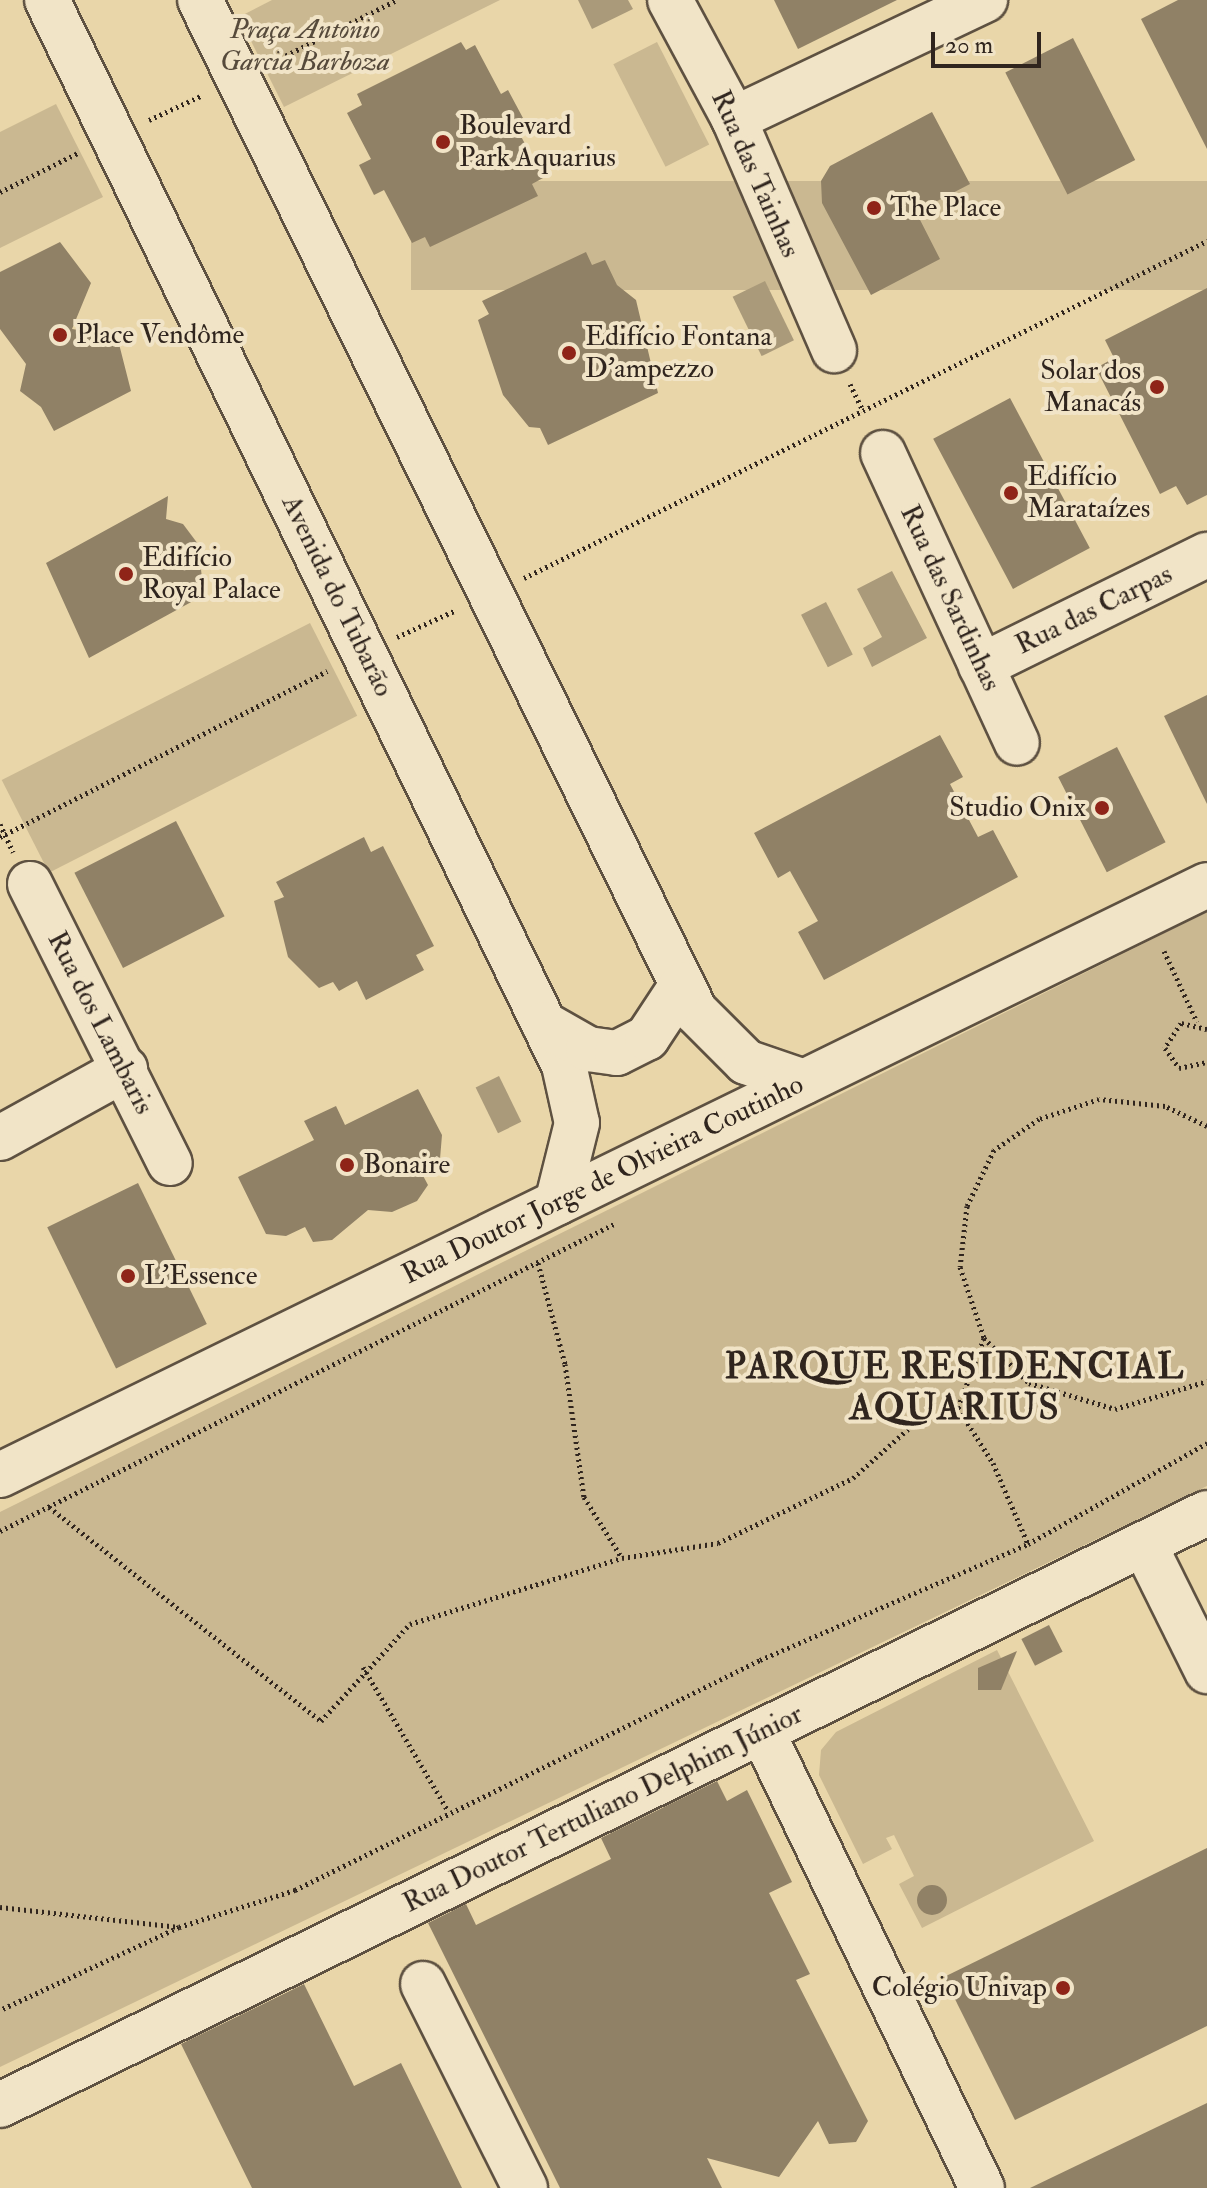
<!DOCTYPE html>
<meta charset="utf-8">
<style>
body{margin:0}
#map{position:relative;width:1207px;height:2188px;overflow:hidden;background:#e9d6a9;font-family:"IM FELL Double Pica",serif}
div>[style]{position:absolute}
.green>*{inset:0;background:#cab891;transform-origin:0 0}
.water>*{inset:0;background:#aa9a7a;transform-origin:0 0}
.building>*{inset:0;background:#908166;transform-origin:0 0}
.round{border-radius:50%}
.path>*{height:5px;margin-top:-2.5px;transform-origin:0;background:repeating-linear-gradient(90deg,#30251e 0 2px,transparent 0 6px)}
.roads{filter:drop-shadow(2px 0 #5e5141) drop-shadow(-2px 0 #5e5141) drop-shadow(0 2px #5e5141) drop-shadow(0 -2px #5e5141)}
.minor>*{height:44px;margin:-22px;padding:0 22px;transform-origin:22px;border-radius:22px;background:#f1e4c7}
.dots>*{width:22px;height:22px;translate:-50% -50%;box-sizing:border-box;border:4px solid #f1e4c7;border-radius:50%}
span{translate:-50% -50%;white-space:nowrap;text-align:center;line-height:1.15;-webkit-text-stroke:8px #f1e4c7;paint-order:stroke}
.park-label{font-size:28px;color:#564a3b;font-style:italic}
.poi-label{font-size:28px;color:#30251e}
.left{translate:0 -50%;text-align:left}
.right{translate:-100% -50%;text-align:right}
.street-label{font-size:28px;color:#30251e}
.district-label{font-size:36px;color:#30251e;font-weight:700;letter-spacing:2px}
.scale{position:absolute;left:931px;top:32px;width:110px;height:36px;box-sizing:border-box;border:4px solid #30251e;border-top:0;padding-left:10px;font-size:24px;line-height:28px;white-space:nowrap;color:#30251e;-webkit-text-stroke:6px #f1e4c7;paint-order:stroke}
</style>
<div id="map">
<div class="green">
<div style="clip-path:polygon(272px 0,500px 0,284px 107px,239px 17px)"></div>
<div style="left:657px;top:42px;width:115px;height:49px;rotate:63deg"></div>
<div style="clip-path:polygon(56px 104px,103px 197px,0 248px,0 132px)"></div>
<div style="left:1207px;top:181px;width:109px;height:796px;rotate:90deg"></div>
<div style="left:310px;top:623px;width:104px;height:346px;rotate:63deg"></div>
<div style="clip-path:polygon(1207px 912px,1207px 1486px,0 2067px,0 1512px)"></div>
<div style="clip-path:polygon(997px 1650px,1094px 1841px,922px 1928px,899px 1884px,914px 1876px,894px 1835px,886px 1838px,892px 1849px,863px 1864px,819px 1775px,821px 1750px,836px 1732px)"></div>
</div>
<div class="water">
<div style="clip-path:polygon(578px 0,628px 0,633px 9px,592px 29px)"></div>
<div style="left:765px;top:281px;width:66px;height:36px;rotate:64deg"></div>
<div style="clip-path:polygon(892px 571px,927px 638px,872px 667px,863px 648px,882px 637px,857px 589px)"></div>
<div style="left:826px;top:602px;width:59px;height:28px;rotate:63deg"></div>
<div style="left:499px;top:1076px;width:51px;height:26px;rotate:64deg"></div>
</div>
<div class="building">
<div style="clip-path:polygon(774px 0,897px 0,798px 49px)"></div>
<div style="clip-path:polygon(1178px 0,1207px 0,1207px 149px,1141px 19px)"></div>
<div style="left:1073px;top:38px;width:137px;height:76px;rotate:63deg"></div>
<div style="clip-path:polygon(461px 42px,466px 50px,475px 45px,501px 94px,508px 90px,523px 118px,514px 123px,543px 178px,532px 184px,538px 196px,430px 247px,425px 237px,412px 243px,384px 190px,374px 195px,359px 165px,371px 159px,347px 113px,362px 105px,357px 94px)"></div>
<div style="clip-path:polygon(932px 112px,970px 184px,916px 212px,940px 259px,871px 295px,822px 203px,821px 181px,830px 166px)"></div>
<div style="clip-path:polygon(60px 242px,91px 283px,72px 329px,117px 336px,131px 391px,54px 431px,41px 407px,20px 391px,26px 364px,0 329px,0 272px)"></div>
<div style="clip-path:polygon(586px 252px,592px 265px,605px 260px,617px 285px,636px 300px,658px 393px,548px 445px,540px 428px,529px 427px,503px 395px,478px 320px,489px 314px,482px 301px)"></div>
<div style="clip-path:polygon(1207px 288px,1207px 495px,1187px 505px,1176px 486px,1160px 494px,1096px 368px,1114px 358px,1105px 340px)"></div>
<div style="left:1010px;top:398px;width:170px;height:87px;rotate:62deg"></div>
<div style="clip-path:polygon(168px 496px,166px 519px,183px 524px,198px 544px,204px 595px,89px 658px,46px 563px)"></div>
<div style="clip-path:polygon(1207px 695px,1207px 804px,1164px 716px)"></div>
<div style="clip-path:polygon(940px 735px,963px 777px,950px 784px,978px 837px,993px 830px,1018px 877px,824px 980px,798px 932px,818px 921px,790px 871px,778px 878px,754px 833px)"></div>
<div style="left:1117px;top:747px;width:107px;height:66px;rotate:63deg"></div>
<div style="left:176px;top:821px;width:107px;height:114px;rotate:63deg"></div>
<div style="clip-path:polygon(364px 837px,371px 852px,383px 846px,434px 946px,416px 955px,424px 970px,366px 1000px,357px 981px,339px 991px,333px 982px,319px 988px,288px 957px,274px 901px,284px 897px,276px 882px)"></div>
<div style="clip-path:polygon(418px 1089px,442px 1135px,440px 1159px,420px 1170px,428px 1185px,417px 1201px,392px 1212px,368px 1210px,332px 1240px,313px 1242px,305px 1227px,286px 1236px,266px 1234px,238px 1177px,314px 1140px,304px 1121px,336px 1106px,345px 1125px)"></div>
<div style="left:138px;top:1183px;width:157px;height:101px;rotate:64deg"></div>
<div style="left:1049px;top:1625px;width:30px;height:31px;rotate:63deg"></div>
<div style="clip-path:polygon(1017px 1651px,1001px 1690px,978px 1690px,978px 1668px)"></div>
<div style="clip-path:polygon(717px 1781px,727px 1801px,747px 1790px,792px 1882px,769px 1893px,810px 1974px,796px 1980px,868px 2121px,856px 2142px,829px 2144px,818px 2121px,779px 2177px,707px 2158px,722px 2188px,560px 2188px,428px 1923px,466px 1904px,476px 1925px,611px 1859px,601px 1838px)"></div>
<div style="clip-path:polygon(1207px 1848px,1207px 2026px,1015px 2120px,944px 1977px)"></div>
<div class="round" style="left:917px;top:1885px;width:30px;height:30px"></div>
<div style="clip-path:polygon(304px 1984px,354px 2086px,401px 2063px,462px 2188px,252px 2188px,181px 2044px)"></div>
<div style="clip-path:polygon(1207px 2103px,1207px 2188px,1030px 2188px)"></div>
</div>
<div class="path">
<div style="left:275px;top:61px;width:136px;rotate:-26.6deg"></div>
<div style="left:149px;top:120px;width:57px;rotate:-24.8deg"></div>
<div style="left:0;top:192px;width:87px;rotate:-26.6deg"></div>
<div style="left:850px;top:384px;width:30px;rotate:64deg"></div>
<div style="left:524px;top:578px;width:762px;rotate:-26.26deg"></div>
<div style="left:397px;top:637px;width:63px;rotate:-24.5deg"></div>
<div style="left:0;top:824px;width:31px;rotate:65deg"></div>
<div style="left:0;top:837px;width:367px;rotate:-26.9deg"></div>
<div style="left:1164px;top:951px;width:78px;rotate:65.1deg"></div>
<div style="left:1207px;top:1029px;width:27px;rotate:-167deg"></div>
<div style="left:1181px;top:1023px;width:30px;rotate:123deg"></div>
<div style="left:1165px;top:1048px;width:24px;rotate:55deg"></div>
<div style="left:1179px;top:1068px;width:29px;rotate:-12deg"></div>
<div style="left:1207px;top:1126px;width:47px;rotate:-154.5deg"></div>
<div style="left:1165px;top:1106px;width:66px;rotate:-173.9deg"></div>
<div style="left:1099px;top:1099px;width:63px;rotate:161.6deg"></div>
<div style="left:1039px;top:1119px;width:55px;rotate:145.4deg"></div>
<div style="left:994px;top:1150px;width:62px;rotate:115.7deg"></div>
<div style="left:967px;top:1206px;width:61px;rotate:96.5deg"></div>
<div style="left:960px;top:1267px;width:75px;rotate:71.3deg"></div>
<div style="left:984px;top:1338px;width:64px;rotate:45deg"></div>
<div style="left:1029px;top:1383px;width:90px;rotate:16.8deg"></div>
<div style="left:1115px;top:1409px;width:96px;rotate:-16.9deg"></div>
<div style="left:538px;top:1263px;width:105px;rotate:75deg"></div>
<div style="left:565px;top:1364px;width:134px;rotate:81.9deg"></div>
<div style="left:584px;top:1497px;width:72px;rotate:58.1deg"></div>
<div style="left:984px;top:1338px;width:75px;rotate:110.4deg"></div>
<div style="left:958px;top:1408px;width:65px;rotate:57.5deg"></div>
<div style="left:993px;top:1463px;width:88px;rotate:66.6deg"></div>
<div style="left:49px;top:1507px;width:346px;rotate:38.2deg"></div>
<div style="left:321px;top:1721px;width:132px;rotate:-47.5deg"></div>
<div style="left:410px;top:1624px;width:222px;rotate:-17.3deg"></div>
<div style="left:622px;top:1558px;width:97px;rotate:-8.9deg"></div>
<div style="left:718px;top:1543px;width:150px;rotate:-25.7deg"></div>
<div style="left:853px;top:1478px;width:84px;rotate:-41.6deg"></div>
<div style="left:916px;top:1422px;width:44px;rotate:-18.4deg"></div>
<div style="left:0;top:1531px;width:686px;rotate:-26.57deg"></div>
<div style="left:363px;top:1667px;width:167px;rotate:59.4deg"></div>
<div style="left:0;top:1907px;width:180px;rotate:6.4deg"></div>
<div style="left:179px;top:1927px;width:197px;rotate:155.1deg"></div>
<div style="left:179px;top:1927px;width:122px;rotate:-17.7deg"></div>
<div style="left:295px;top:1890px;width:519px;rotate:-26.32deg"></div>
<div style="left:760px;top:1660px;width:292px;rotate:-23.4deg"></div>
<div style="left:1028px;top:1544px;width:206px;rotate:-29.4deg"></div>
</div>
<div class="roads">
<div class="minor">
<div style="left:47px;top:0;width:1184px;rotate:64.11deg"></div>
<div style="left:564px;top:1065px;width:59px;rotate:77.4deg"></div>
<div style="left:577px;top:1123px;width:82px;rotate:104deg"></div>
<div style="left:200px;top:0;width:1126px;rotate:63.91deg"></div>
<div style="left:695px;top:1011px;width:72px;rotate:45deg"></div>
<div style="left:746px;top:1062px;width:61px;rotate:19deg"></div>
<div style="left:670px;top:0;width:135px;rotate:61.7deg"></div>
<div style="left:734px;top:119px;width:252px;rotate:66.6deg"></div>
<div style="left:734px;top:119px;width:278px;rotate:-25.4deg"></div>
<div style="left:883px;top:453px;width:319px;rotate:65.2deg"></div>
<div style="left:981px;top:666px;width:252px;rotate:-26.2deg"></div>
<div style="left:30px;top:884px;width:312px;rotate:63.4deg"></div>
<div style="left:544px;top:1024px;width:51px;rotate:29.6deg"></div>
<div style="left:588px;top:1049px;width:29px;rotate:8deg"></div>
<div style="left:617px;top:1053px;width:34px;rotate:-27deg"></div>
<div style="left:647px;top:1038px;width:64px;rotate:-56.6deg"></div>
<div style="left:0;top:1138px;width:143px;rotate:-28.9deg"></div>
<div style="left:0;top:1475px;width:1343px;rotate:-26.05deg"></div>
<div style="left:1144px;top:1544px;width:142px;rotate:63.6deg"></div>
<div style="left:762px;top:1731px;width:507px;rotate:64.29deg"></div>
<div style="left:423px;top:1984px;width:228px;rotate:63.4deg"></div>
<div style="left:0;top:2105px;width:1344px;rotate:-26.13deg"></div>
</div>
</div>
<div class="dots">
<div style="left:443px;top:142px;background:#8f2418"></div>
<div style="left:874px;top:208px;background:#8f2418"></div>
<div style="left:60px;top:335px;background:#8f2418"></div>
<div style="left:569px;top:353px;background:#8f2418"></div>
<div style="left:1157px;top:387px;background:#8f2418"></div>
<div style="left:1011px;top:493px;background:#8f2418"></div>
<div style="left:126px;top:574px;background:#8f2418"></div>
<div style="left:1102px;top:808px;background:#8f2418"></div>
<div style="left:347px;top:1165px;background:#8f2418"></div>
<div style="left:128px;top:1276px;background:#8f2418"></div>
<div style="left:1063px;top:1988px;background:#8f2418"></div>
</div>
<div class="park-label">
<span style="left:305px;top:46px">Praça Antonio<br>Garcia Barboza</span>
</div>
<div class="poi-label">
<span class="left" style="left:459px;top:142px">Boulevard<br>Park Aquarius</span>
<span class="left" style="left:890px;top:208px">The Place</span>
<span class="left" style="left:76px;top:335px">Place Vendôme</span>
<span class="left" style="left:585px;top:353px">Edifício Fontana<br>D'ampezzo</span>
<span class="right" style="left:1141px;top:387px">Solar dos<br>Manacás</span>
<span class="left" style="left:1027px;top:493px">Edifício<br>Marataízes</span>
<span class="left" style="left:142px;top:574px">Edifício<br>Royal Palace</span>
<span class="right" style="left:1086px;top:808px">Studio Onix</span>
<span class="left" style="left:363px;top:1165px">Bonaire</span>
<span class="left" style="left:144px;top:1276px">L'Essence</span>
<span class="right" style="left:1047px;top:1988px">Colégio Univap</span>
</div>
<div class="street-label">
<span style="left:755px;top:174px;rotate:66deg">Rua das Tainhas</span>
<span style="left:337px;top:596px;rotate:64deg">Avenida do Tubarão</span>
<span style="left:950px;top:598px;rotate:65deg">Rua das Sardinhas</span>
<span style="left:1094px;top:610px;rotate:-26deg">Rua das Carpas</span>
<span style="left:100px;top:1023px;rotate:63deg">Rua dos Lambaris</span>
<span style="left:603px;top:1180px;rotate:-26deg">Rua Doutor Jorge de Olvieira Coutinho</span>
<span style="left:603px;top:1809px;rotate:-26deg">Rua Doutor Tertuliano Delphim Júnior</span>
</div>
<div class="district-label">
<span style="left:955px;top:1387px">PARQUE RESIDENCIAL<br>AQUARIUS</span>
</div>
<div class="scale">20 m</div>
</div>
